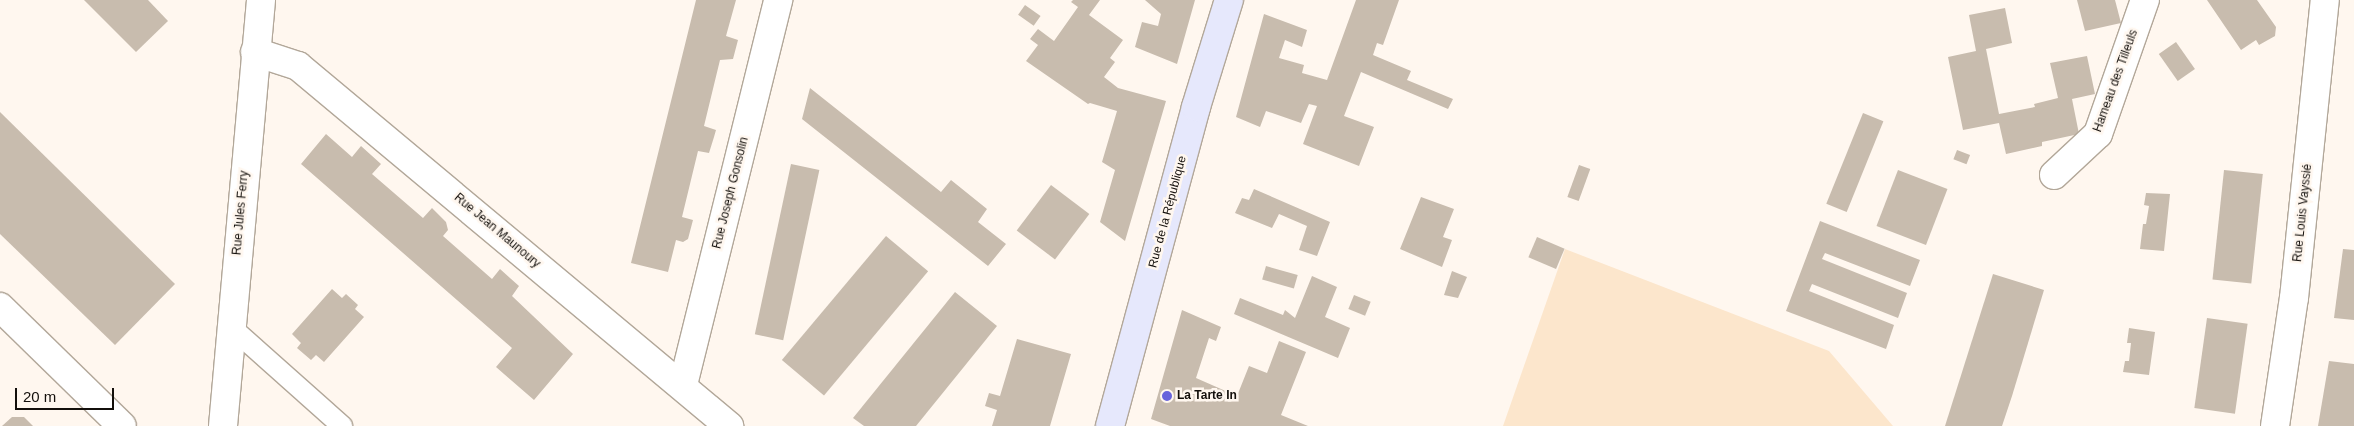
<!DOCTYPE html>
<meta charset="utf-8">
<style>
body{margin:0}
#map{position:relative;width:2354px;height:426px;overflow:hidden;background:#fff7ef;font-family:Arial,sans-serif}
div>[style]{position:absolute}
.green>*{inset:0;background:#fce6cc}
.building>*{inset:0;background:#c8bcae;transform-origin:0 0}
.roads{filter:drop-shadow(1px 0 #b2a799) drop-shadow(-1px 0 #b2a799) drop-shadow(0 1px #b2a799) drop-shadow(0 -1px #b2a799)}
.lane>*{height:20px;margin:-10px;padding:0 10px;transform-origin:10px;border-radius:10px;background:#fff}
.street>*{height:28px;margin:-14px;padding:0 14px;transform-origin:14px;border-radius:14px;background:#fff}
.secondary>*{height:28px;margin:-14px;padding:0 14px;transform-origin:14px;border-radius:14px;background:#e6e8fc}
.dots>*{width:14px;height:14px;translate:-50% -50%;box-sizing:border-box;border:2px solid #fff7ef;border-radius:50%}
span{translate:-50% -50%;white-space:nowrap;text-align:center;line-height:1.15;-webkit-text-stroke:5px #fff7ef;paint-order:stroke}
.street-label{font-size:12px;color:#130f0b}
.poi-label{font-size:12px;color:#130f0b;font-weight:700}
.left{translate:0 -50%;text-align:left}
.scale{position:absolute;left:15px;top:388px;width:99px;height:22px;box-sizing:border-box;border:2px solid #130f0b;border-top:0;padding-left:6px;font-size:15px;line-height:18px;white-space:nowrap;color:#130f0b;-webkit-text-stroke:4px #fff7ef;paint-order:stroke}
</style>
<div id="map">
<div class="green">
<div style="clip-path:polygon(1565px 249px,1829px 351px,1893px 426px,1503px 426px)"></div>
</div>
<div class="building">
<div style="clip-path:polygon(84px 0,148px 0,168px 21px,136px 52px)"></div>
<div style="clip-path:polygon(696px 0,736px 0,726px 36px,738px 40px,733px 59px,720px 60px,704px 126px,716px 130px,714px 137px,709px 153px,698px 151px,682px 217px,693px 220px,688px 239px,683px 242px,676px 240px,668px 272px,631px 263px)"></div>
<div style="clip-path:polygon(1073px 0,1100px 0,1089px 15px,1123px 40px,1110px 58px,1115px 62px,1104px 77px,1118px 88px,1166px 101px,1125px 241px,1100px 222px,1115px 170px,1102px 162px,1117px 111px,1090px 103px,1088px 104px,1026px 61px,1038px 45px,1030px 39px,1038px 29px,1054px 41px,1078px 7px,1071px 2px)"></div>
<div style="clip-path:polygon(1145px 0,1195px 0,1177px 64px,1135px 47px,1142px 22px,1158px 26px,1161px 14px)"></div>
<div style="clip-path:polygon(1356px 0,1399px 0,1383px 45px,1377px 43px,1373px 55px,1411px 71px,1407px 80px,1453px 99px,1448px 109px,1361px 72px,1344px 116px,1374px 127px,1359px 166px,1303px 144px,1317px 106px,1309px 104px,1301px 123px,1266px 111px,1260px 127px,1236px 117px,1264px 14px,1307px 30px,1302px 47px,1285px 40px,1279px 58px,1304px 65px,1302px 73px,1327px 80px)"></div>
<div style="clip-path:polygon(2077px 0,2115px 0,2121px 23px,2085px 31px)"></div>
<div style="clip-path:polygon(2207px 0,2257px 0,2276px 27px,2275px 36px,2259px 45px,2256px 40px,2241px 50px)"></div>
<div style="left:1025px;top:5px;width:19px;height:12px;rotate:35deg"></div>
<div style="clip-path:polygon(2005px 8px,2012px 43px,1986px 49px,1999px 114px,2035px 107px,2034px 104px,2058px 98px,2050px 63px,2087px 56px,2095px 94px,2072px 99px,2079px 134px,2042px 142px,2042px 146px,2006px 154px,1999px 123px,1963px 130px,1948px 57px,1976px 51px,1969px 15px)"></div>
<div style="left:2176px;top:42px;width:33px;height:21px;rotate:55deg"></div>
<div style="clip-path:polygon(810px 88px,941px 192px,951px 180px,987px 209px,978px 222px,1006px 244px,988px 266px,802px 119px)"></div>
<div style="clip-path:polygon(0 112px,175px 284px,115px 345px,0 234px)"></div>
<div style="left:1863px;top:113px;width:22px;height:98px;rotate:22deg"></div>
<div style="clip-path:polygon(326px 134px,352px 157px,361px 146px,381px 164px,372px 174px,423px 218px,432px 208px,446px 222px,448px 230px,443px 236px,492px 279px,500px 269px,519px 286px,512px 296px,573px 354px,534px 400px,496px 367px,512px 348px,301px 164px)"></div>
<div style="left:1957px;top:150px;width:14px;height:10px;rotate:21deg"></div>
<div style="left:791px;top:164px;width:29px;height:174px;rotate:12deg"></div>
<div style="left:1579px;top:165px;width:12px;height:34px;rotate:20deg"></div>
<div style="left:1898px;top:170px;width:53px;height:60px;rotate:21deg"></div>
<div style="left:2224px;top:170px;width:39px;height:110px;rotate:6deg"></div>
<div style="left:1051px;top:185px;width:48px;height:57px;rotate:37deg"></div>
<div style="clip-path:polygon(1254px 189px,1330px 222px,1317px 256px,1299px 250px,1307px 226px,1279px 214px,1272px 228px,1235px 213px,1242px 198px,1249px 200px)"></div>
<div style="clip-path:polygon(2146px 193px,2170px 194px,2164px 251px,2140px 249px,2143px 224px,2146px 224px,2149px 206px,2144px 205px)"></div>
<div style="clip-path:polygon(1421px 197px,1454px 209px,1443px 237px,1452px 240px,1442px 267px,1400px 249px)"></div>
<div style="clip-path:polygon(1820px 221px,1920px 260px,1910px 286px,1825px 253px,1822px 259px,1907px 293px,1898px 318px,1812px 284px,1809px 291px,1894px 325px,1886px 349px,1786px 311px)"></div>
<div style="left:886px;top:236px;width:55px;height:162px;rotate:40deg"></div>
<div style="left:1537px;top:237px;width:30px;height:22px;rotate:23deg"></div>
<div style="clip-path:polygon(2343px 249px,2354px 250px,2354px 320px,2334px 318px)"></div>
<div style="left:1266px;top:266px;width:33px;height:14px;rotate:16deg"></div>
<div style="clip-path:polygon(1452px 271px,1467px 277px,1458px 298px,1444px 295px)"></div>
<div style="clip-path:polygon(1993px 274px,2044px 290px,2012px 396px,2002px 426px,1945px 426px)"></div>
<div style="clip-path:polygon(1312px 276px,1337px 287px,1325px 317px,1350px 328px,1338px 358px,1234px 314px,1240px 298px,1283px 315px,1285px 310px,1295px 318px)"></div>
<div style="clip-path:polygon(332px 289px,342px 298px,346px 294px,358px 305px,355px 309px,364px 317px,324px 362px,316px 355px,311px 360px,297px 348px,301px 343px,292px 334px)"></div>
<div style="clip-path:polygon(955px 292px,997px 326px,916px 426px,864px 426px,853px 418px)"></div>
<div style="left:1354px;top:295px;width:18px;height:15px;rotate:22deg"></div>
<div style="clip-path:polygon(1182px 310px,1221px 327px,1216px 341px,1209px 338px,1196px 378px,1237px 396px,1249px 366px,1267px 373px,1279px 341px,1306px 352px,1281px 415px,1308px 426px,1170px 426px,1151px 419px)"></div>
<div style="left:2207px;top:318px;width:41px;height:91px;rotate:8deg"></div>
<div style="clip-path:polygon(2129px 328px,2155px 332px,2149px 375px,2123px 372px,2125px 361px,2129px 361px,2131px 343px,2127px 343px)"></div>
<div style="clip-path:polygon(1017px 339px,1071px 354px,1050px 426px,992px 426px,997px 410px,985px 406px,989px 393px,1000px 396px)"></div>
<div style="clip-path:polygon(2329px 361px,2354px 364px,2354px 426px,2318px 426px)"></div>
<div style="clip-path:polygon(12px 417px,24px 417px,33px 426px,2px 426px)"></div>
</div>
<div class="roads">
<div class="lane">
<div style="left:231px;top:327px;width:149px;rotate:41.7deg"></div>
</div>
<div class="street">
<div style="left:255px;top:52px;width:45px;rotate:18deg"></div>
<div style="left:298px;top:66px;width:562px;rotate:39.87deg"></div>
<div style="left:2054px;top:175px;width:60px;rotate:-43deg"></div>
<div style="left:2098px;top:134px;width:142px;rotate:-70.7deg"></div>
<div style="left:0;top:307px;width:170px;rotate:44.3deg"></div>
<div style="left:683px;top:385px;width:397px;rotate:-76.1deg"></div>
<div style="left:223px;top:426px;width:428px;rotate:-84.9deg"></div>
<div style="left:2275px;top:426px;width:129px;rotate:-81.6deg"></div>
<div style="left:2294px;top:298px;width:300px;rotate:-84.1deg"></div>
</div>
<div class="secondary">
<div style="left:1110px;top:426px;width:330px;rotate:-74.9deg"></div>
<div style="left:1196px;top:107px;width:112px;rotate:-72.9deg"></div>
</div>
</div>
<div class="dots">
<div style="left:1167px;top:396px;background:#6763dc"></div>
</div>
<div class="street-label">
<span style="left:2116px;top:81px;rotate:-70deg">Hameau des Tilleuls</span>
<span style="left:731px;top:193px;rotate:-76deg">Rue Joseph Gonsolin</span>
<span style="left:1168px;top:212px;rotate:-75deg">Rue de la République</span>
<span style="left:241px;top:213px;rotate:-85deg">Rue Jules Ferry</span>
<span style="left:2303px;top:213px;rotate:-84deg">Rue Louis Vayssié</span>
<span style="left:497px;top:231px;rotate:40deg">Rue Jean Maunoury</span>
</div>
<div class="poi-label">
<span class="left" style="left:1177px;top:396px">La Tarte In</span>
</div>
<div class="scale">20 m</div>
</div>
